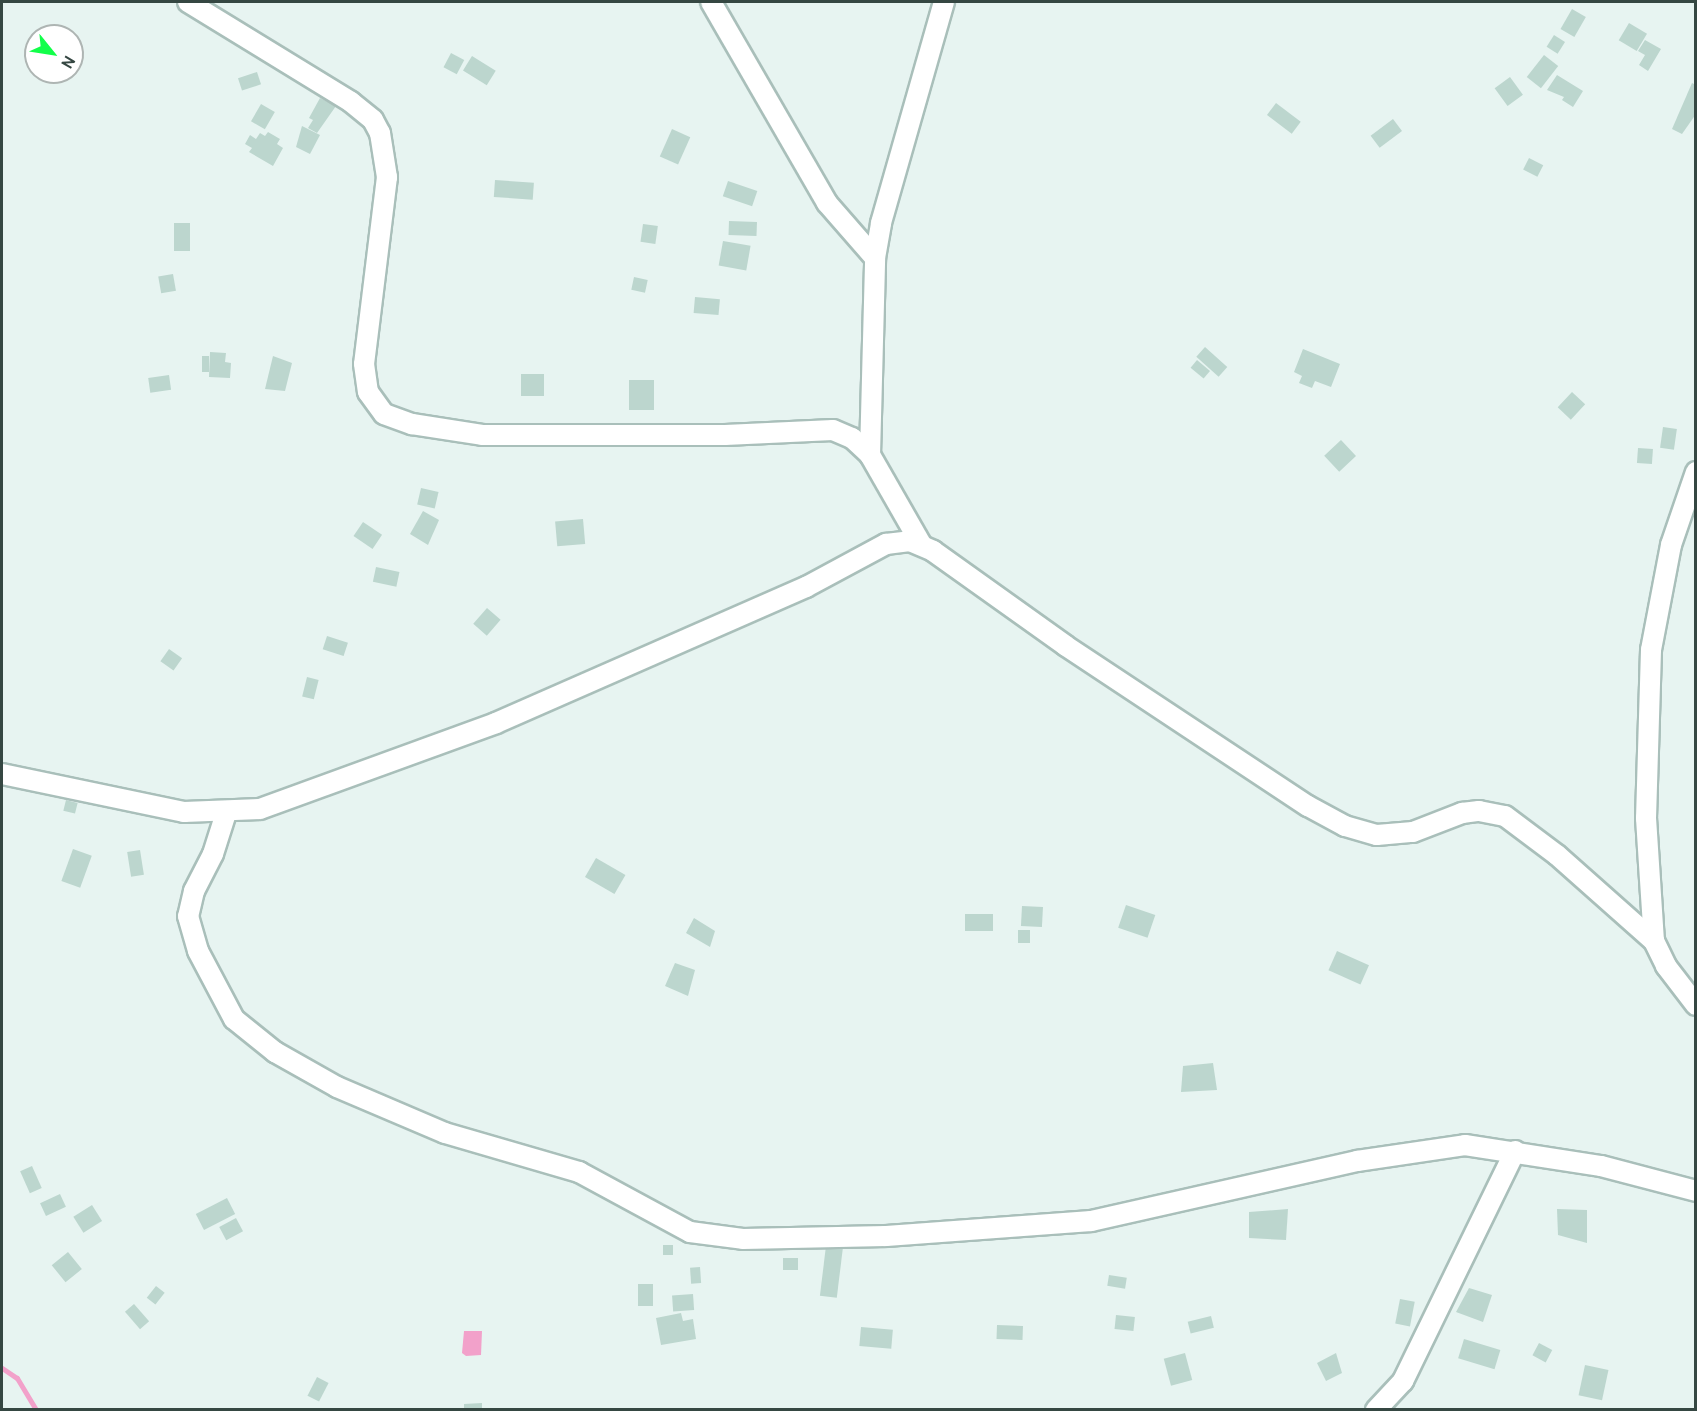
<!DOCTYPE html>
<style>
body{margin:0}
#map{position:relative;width:1697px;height:1411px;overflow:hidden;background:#e7f4f1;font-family:Cabin,sans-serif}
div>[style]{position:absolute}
.water>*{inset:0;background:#f2a1ca}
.stream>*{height:5px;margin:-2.5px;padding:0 2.5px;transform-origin:2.5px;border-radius:2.5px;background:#f2a1ca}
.building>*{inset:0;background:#bcd6ce;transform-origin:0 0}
.roads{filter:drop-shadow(2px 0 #a9bfba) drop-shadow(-2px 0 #a9bfba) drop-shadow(0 2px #a9bfba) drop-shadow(0 -2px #a9bfba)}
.street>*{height:20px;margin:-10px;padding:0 10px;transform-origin:10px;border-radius:10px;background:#fff}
span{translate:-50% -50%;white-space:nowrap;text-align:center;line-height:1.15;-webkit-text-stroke:4.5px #fff;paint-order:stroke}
.frame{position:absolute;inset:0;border:3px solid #354742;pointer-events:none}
.north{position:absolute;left:24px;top:24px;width:60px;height:60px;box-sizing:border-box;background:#fff;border:2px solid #aeb5b3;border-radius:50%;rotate:120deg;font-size:16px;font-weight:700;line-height:24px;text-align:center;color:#354742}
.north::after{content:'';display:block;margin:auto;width:21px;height:27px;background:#12ff4a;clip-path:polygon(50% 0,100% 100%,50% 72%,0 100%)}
</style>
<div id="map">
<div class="water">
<div style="clip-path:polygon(464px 1331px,482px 1331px,481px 1355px,466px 1356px,462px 1353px)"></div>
</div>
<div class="stream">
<div style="left:2px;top:1368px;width:18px;rotate:34deg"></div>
<div style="left:17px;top:1378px;width:37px;rotate:59deg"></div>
</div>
<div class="building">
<div style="left:1572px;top:9px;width:16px;height:23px;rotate:30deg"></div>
<div style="left:1629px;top:23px;width:21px;height:20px;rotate:31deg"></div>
<div style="left:1554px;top:35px;width:13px;height:14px;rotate:32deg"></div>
<div style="clip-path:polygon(1645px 40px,1661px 49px,1648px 71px,1639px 65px,1645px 55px,1638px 51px)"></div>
<div style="left:451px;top:53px;width:15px;height:16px;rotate:28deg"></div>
<div style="left:1544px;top:55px;width:18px;height:28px;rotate:38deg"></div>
<div style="left:472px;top:56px;width:28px;height:17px;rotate:32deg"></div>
<div style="left:257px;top:72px;width:13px;height:20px;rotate:72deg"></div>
<div style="clip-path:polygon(1557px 75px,1583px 91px,1573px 107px,1562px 100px,1564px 97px,1547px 90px)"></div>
<div style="left:1510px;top:77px;width:22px;height:19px;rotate:54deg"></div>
<div style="clip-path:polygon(1692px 83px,1696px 85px,1696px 114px,1682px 134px,1672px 129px)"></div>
<div style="clip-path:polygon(320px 98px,336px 106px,317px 133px,308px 128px,313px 120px,309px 118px)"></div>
<div style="left:1276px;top:103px;width:31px;height:15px;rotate:37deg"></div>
<div style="left:261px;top:104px;width:16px;height:20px;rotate:30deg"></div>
<div style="left:1393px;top:119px;width:15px;height:28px;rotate:53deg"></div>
<div style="clip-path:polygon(302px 126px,320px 135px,310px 154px,296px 147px)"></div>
<div style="left:672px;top:129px;width:20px;height:30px;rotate:24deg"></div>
<div style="clip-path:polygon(268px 132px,280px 139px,277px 144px,283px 148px,273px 166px,249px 152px,252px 148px,245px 144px,250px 135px,256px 139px,260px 133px,265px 136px)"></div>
<div style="left:1529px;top:158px;width:16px;height:13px;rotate:27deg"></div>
<div style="left:495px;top:180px;width:39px;height:17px;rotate:4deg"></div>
<div style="left:728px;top:181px;width:31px;height:16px;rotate:19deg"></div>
<div style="left:729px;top:221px;width:28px;height:14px;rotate:2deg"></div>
<div style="left:190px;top:223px;width:28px;height:16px;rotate:90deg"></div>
<div style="left:643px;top:224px;width:15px;height:18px;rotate:8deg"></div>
<div style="left:723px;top:241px;width:28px;height:25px;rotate:10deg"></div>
<div style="left:173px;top:274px;width:17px;height:15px;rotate:80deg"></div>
<div style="left:634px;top:277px;width:14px;height:13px;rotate:12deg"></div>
<div style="left:695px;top:297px;width:25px;height:16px;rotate:5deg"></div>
<div style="left:1205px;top:347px;width:30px;height:13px;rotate:42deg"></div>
<div style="clip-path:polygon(1303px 349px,1340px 364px,1331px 387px,1315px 381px,1312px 388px,1299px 383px,1302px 376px,1294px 372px)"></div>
<div style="clip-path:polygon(210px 352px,226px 353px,225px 362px,231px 363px,230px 378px,209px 377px)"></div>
<div style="left:202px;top:356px;width:7px;height:16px"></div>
<div style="clip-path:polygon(273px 356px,292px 363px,285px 391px,265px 389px)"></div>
<div style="left:1197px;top:360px;width:17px;height:10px;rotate:40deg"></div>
<div style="left:521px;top:374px;width:23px;height:22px"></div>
<div style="left:169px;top:375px;width:15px;height:21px;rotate:82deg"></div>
<div style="left:629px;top:380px;width:25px;height:30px"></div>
<div style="left:1572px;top:392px;width:18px;height:21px;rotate:43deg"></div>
<div style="left:1663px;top:427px;width:14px;height:21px;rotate:8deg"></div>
<div style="left:1341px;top:440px;width:22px;height:23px;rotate:47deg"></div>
<div style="left:1638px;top:448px;width:15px;height:15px;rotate:4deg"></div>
<div style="left:421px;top:488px;width:18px;height:17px;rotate:13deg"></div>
<div style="clip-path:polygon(423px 511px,439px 520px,428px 545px,410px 534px)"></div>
<div style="left:583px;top:519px;width:25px;height:28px;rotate:85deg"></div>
<div style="left:363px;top:522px;width:23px;height:17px;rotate:34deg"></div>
<div style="left:376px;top:567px;width:24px;height:15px;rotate:12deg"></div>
<div style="left:487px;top:608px;width:18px;height:21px;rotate:41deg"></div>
<div style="left:327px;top:636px;width:22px;height:14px;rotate:18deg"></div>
<div style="left:169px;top:649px;width:16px;height:15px;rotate:35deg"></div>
<div style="left:307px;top:677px;width:12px;height:20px;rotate:14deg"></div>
<div style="left:66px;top:800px;width:12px;height:11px;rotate:14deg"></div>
<div style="left:73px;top:849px;width:20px;height:34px;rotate:20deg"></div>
<div style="left:140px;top:850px;width:25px;height:13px;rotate:81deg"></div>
<div style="left:596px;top:858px;width:34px;height:22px;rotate:30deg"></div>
<div style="left:1126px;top:905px;width:31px;height:24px;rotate:19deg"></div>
<div style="left:1022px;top:906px;width:21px;height:20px;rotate:3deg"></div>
<div style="left:965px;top:914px;width:28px;height:17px"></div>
<div style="clip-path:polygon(694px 918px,715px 931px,710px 947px,686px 933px)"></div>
<div style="left:1018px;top:930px;width:12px;height:13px"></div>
<div style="left:1337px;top:951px;width:35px;height:21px;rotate:24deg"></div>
<div style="clip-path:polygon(675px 963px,695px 970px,688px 996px,665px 986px)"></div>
<div style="clip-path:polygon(1213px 1063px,1217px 1090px,1181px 1092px,1183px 1066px)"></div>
<div style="left:32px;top:1166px;width:24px;height:13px;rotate:66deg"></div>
<div style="left:60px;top:1194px;width:14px;height:22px;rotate:65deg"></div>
<div style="left:227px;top:1198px;width:18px;height:35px;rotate:63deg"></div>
<div style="left:92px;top:1205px;width:19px;height:22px;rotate:58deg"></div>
<div style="clip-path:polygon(1288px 1209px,1286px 1240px,1249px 1238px,1249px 1212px)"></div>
<div style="clip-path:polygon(1557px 1209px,1587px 1210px,1587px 1243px,1558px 1235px)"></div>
<div style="left:236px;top:1218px;width:15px;height:19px;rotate:62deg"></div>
<div style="left:663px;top:1245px;width:10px;height:10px"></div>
<div style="left:826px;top:1246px;width:17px;height:50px;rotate:7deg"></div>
<div style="left:68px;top:1252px;width:22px;height:21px;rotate:51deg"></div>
<div style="left:783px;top:1258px;width:15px;height:12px"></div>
<div style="left:700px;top:1267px;width:16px;height:10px;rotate:86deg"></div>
<div style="left:1109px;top:1275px;width:18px;height:11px;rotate:9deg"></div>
<div style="left:638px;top:1284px;width:15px;height:22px"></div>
<div style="left:156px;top:1286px;width:11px;height:15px;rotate:38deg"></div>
<div style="clip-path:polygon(1469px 1288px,1492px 1295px,1483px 1322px,1456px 1312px)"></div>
<div style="left:693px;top:1294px;width:16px;height:21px;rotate:86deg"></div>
<div style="left:1400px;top:1299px;width:15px;height:25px;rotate:11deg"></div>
<div style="left:134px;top:1304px;width:23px;height:12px;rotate:49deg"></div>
<div style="clip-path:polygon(681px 1313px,683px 1321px,693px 1319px,696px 1339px,661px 1345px,656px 1318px)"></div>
<div style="left:1116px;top:1315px;width:19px;height:14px;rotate:6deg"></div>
<div style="left:1211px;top:1316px;width:12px;height:24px;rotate:76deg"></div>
<div style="left:997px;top:1325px;width:26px;height:14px;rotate:2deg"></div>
<div style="left:861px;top:1327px;width:32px;height:19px;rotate:5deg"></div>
<div style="left:1464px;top:1339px;width:38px;height:20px;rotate:17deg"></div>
<div style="left:1539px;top:1343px;width:15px;height:14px;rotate:28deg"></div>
<div style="left:1185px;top:1353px;width:28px;height:22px;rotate:75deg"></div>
<div style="clip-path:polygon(1336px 1353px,1342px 1373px,1326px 1381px,1317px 1363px)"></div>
<div style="left:1585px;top:1365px;width:24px;height:31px;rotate:12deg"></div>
<div style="left:317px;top:1377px;width:13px;height:21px;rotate:27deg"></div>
<div style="clip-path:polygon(482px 1403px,482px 1410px,464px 1410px,464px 1404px)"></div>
</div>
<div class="roads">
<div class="street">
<div style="left:188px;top:2px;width:191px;rotate:31.5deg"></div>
<div style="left:351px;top:102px;width:28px;rotate:39deg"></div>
<div style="left:373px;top:120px;width:15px;rotate:62deg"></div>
<div style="left:380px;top:133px;width:45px;rotate:81deg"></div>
<div style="left:387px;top:177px;width:188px;rotate:97deg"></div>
<div style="left:364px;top:364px;width:28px;rotate:82deg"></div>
<div style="left:368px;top:392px;width:27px;rotate:54deg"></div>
<div style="left:384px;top:414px;width:30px;rotate:20deg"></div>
<div style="left:412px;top:424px;width:71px;rotate:8.9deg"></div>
<div style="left:482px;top:435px;width:243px"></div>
<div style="left:725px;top:435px;width:108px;rotate:-2.7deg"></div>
<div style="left:833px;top:430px;width:21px;rotate:23deg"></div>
<div style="left:852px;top:438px;width:25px;rotate:43deg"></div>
<div style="left:870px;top:455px;width:103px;rotate:60.2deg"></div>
<div style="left:711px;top:2px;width:232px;rotate:60deg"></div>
<div style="left:827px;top:203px;width:73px;rotate:48.9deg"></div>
<div style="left:870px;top:455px;width:197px;rotate:-88.5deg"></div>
<div style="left:875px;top:258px;width:36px;rotate:-80deg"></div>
<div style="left:881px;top:223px;width:230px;rotate:-74.1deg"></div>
<div style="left:1696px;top:472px;width:77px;rotate:108.9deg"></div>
<div style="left:1671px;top:545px;width:107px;rotate:100.8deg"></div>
<div style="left:1651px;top:650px;width:168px;rotate:91.7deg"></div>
<div style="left:1646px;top:818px;width:123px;rotate:86.3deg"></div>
<div style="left:1654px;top:941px;width:28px;rotate:64deg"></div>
<div style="left:1666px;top:966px;width:49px;rotate:52.4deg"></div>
<div style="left:2px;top:774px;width:186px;rotate:11.8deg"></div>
<div style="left:184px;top:812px;width:76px;rotate:-2.3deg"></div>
<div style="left:260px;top:809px;width:251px;rotate:-20deg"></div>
<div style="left:496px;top:723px;width:339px;rotate:-23.7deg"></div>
<div style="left:806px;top:587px;width:91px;rotate:-28.3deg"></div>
<div style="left:886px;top:544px;width:24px;rotate:-7deg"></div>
<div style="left:910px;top:541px;width:25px;rotate:23deg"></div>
<div style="left:933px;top:551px;width:163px;rotate:35.5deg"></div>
<div style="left:1066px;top:646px;width:290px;rotate:33.5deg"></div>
<div style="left:1308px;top:806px;width:42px;rotate:28.4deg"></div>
<div style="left:1345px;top:826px;width:33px;rotate:16deg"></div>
<div style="left:1377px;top:835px;width:36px;rotate:-5deg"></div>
<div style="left:1413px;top:832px;width:53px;rotate:-21.2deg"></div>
<div style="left:1462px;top:813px;width:17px;rotate:-7deg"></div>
<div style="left:1479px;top:811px;width:26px;rotate:11deg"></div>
<div style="left:1505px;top:816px;width:65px;rotate:36.9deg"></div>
<div style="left:1557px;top:855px;width:130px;rotate:41.6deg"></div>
<div style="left:226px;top:813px;width:43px;rotate:107.6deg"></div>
<div style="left:213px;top:854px;width:42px;rotate:117.2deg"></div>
<div style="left:194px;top:891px;width:26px;rotate:103deg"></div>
<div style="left:188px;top:916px;width:36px;rotate:74deg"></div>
<div style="left:198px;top:951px;width:77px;rotate:62.1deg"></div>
<div style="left:234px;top:1019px;width:53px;rotate:38.8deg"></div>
<div style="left:275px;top:1052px;width:71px;rotate:29.4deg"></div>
<div style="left:337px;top:1087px;width:117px;rotate:23.1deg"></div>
<div style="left:445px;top:1133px;width:140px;rotate:16.2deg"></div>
<div style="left:579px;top:1172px;width:126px;rotate:28.4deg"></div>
<div style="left:690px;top:1232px;width:53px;rotate:7.5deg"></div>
<div style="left:743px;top:1239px;width:143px;rotate:-1.2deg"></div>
<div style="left:886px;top:1236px;width:206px;rotate:-4.2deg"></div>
<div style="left:1091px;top:1221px;width:273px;rotate:-12.7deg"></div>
<div style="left:1357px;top:1161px;width:109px;rotate:-8.4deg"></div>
<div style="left:1465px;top:1145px;width:138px;rotate:8.8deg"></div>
<div style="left:1601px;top:1166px;width:98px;rotate:14.7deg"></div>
<div style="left:1376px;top:1410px;width:40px;rotate:-47deg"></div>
<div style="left:1403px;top:1381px;width:256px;rotate:-64deg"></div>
</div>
</div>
<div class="frame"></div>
<div class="north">N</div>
</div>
